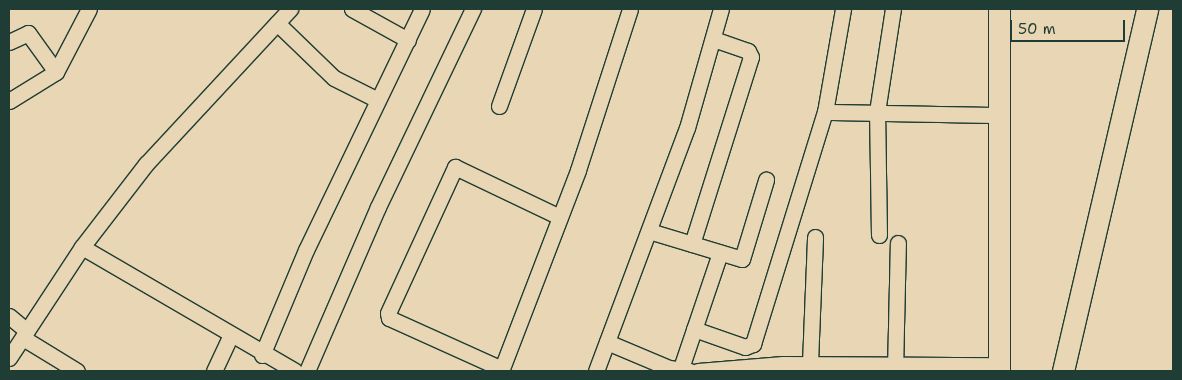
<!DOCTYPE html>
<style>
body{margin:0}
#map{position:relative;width:1182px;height:380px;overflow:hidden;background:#e8d6b4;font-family:"Shantell Sans",sans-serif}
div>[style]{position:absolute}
.roads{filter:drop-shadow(1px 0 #1f3d34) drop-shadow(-1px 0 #1f3d34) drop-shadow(0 1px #1f3d34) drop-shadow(0 -1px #1f3d34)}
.street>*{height:15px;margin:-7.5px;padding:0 7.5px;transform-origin:7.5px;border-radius:7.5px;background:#e8d6b4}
.secondary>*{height:21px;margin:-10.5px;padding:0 10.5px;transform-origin:10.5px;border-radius:10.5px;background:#e8d6b4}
span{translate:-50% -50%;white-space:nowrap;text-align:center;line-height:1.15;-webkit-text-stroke:5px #e8d6b4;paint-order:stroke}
.frame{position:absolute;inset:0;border:10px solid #1f3d34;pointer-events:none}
.scale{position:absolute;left:1010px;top:20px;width:115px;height:22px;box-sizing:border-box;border:2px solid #1f3d34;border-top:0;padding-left:6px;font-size:15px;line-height:18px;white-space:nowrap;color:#1f3d34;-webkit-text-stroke:4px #e8d6b4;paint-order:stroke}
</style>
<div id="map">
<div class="roads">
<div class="street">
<div style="left:352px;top:9px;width:64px;rotate:29deg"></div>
<div style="left:843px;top:9px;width:105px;rotate:99.9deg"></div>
<div style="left:825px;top:112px;width:174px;rotate:1deg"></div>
<div style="left:277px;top:23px;width:79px;rotate:44deg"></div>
<div style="left:334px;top:78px;width:49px;rotate:26.6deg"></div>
<div style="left:9px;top:42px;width:21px;rotate:-25deg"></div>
<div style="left:28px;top:33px;width:48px;rotate:54.3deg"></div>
<div style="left:9px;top:101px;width:55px;rotate:-31.7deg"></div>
<div style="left:56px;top:72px;width:71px;rotate:-62.4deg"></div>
<div style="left:499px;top:106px;width:103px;rotate:-70.2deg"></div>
<div style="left:649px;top:231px;width:97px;rotate:16.8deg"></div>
<div style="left:742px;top:259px;width:83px;rotate:-73.1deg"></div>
<div style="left:879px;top:235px;width:123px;rotate:-90.9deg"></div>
<div style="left:877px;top:112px;width:104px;rotate:-81.2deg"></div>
<div style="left:692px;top:244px;width:196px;rotate:-72.5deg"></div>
<div style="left:751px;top:57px;width:7px;rotate:-117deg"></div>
<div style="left:748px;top:51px;width:37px;rotate:-161deg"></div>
<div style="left:82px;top:247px;width:246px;rotate:30.2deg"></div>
<div style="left:9px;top:316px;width:23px;rotate:40deg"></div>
<div style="left:694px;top:329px;width:54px;rotate:19.4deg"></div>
<div style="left:745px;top:347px;width:9px;rotate:-21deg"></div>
<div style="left:753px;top:344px;width:243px;rotate:-72.8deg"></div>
<div style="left:23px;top:338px;width:63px;rotate:31.4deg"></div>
<div style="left:607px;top:342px;width:67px;rotate:22.8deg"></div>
<div style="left:669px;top:368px;width:21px;rotate:8deg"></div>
<div style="left:262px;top:355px;width:114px;rotate:-67.3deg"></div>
<div style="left:306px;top:250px;width:267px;rotate:-64.3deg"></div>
<div style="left:9px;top:358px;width:133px;rotate:-56.7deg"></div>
<div style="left:82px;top:247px;width:105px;rotate:-52.4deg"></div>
<div style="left:146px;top:164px;width:212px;rotate:-47.1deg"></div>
<div style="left:810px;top:363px;width:126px;rotate:-87.7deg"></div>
<div style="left:502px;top:369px;width:124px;rotate:-155.7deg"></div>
<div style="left:389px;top:318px;width:5px;rotate:-101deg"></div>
<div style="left:388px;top:313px;width:161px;rotate:-65.3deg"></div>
<div style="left:455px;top:167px;width:116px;rotate:25.5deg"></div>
<div style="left:214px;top:371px;width:38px;rotate:-65deg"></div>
<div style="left:307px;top:371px;width:179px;rotate:-66.6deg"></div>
<div style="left:378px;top:207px;width:220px;rotate:-64.4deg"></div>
<div style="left:501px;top:371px;width:215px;rotate:-69deg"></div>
<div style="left:578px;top:170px;width:169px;rotate:-72.1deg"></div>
<div style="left:596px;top:371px;width:259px;rotate:-69.5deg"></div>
<div style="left:687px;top:128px;width:124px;rotate:-74.1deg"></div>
<div style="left:680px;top:371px;width:125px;rotate:-71.3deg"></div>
<div style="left:698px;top:371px;width:85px;rotate:-4.7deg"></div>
<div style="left:783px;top:364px;width:216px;rotate:0.3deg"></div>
<div style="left:895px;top:371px;width:128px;rotate:-88.7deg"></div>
</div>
<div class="secondary">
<div style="left:999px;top:371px;width:362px;rotate:-90deg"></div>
<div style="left:1063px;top:371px;width:372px;rotate:-76.9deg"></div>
</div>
</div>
<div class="frame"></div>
<div class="scale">50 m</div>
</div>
